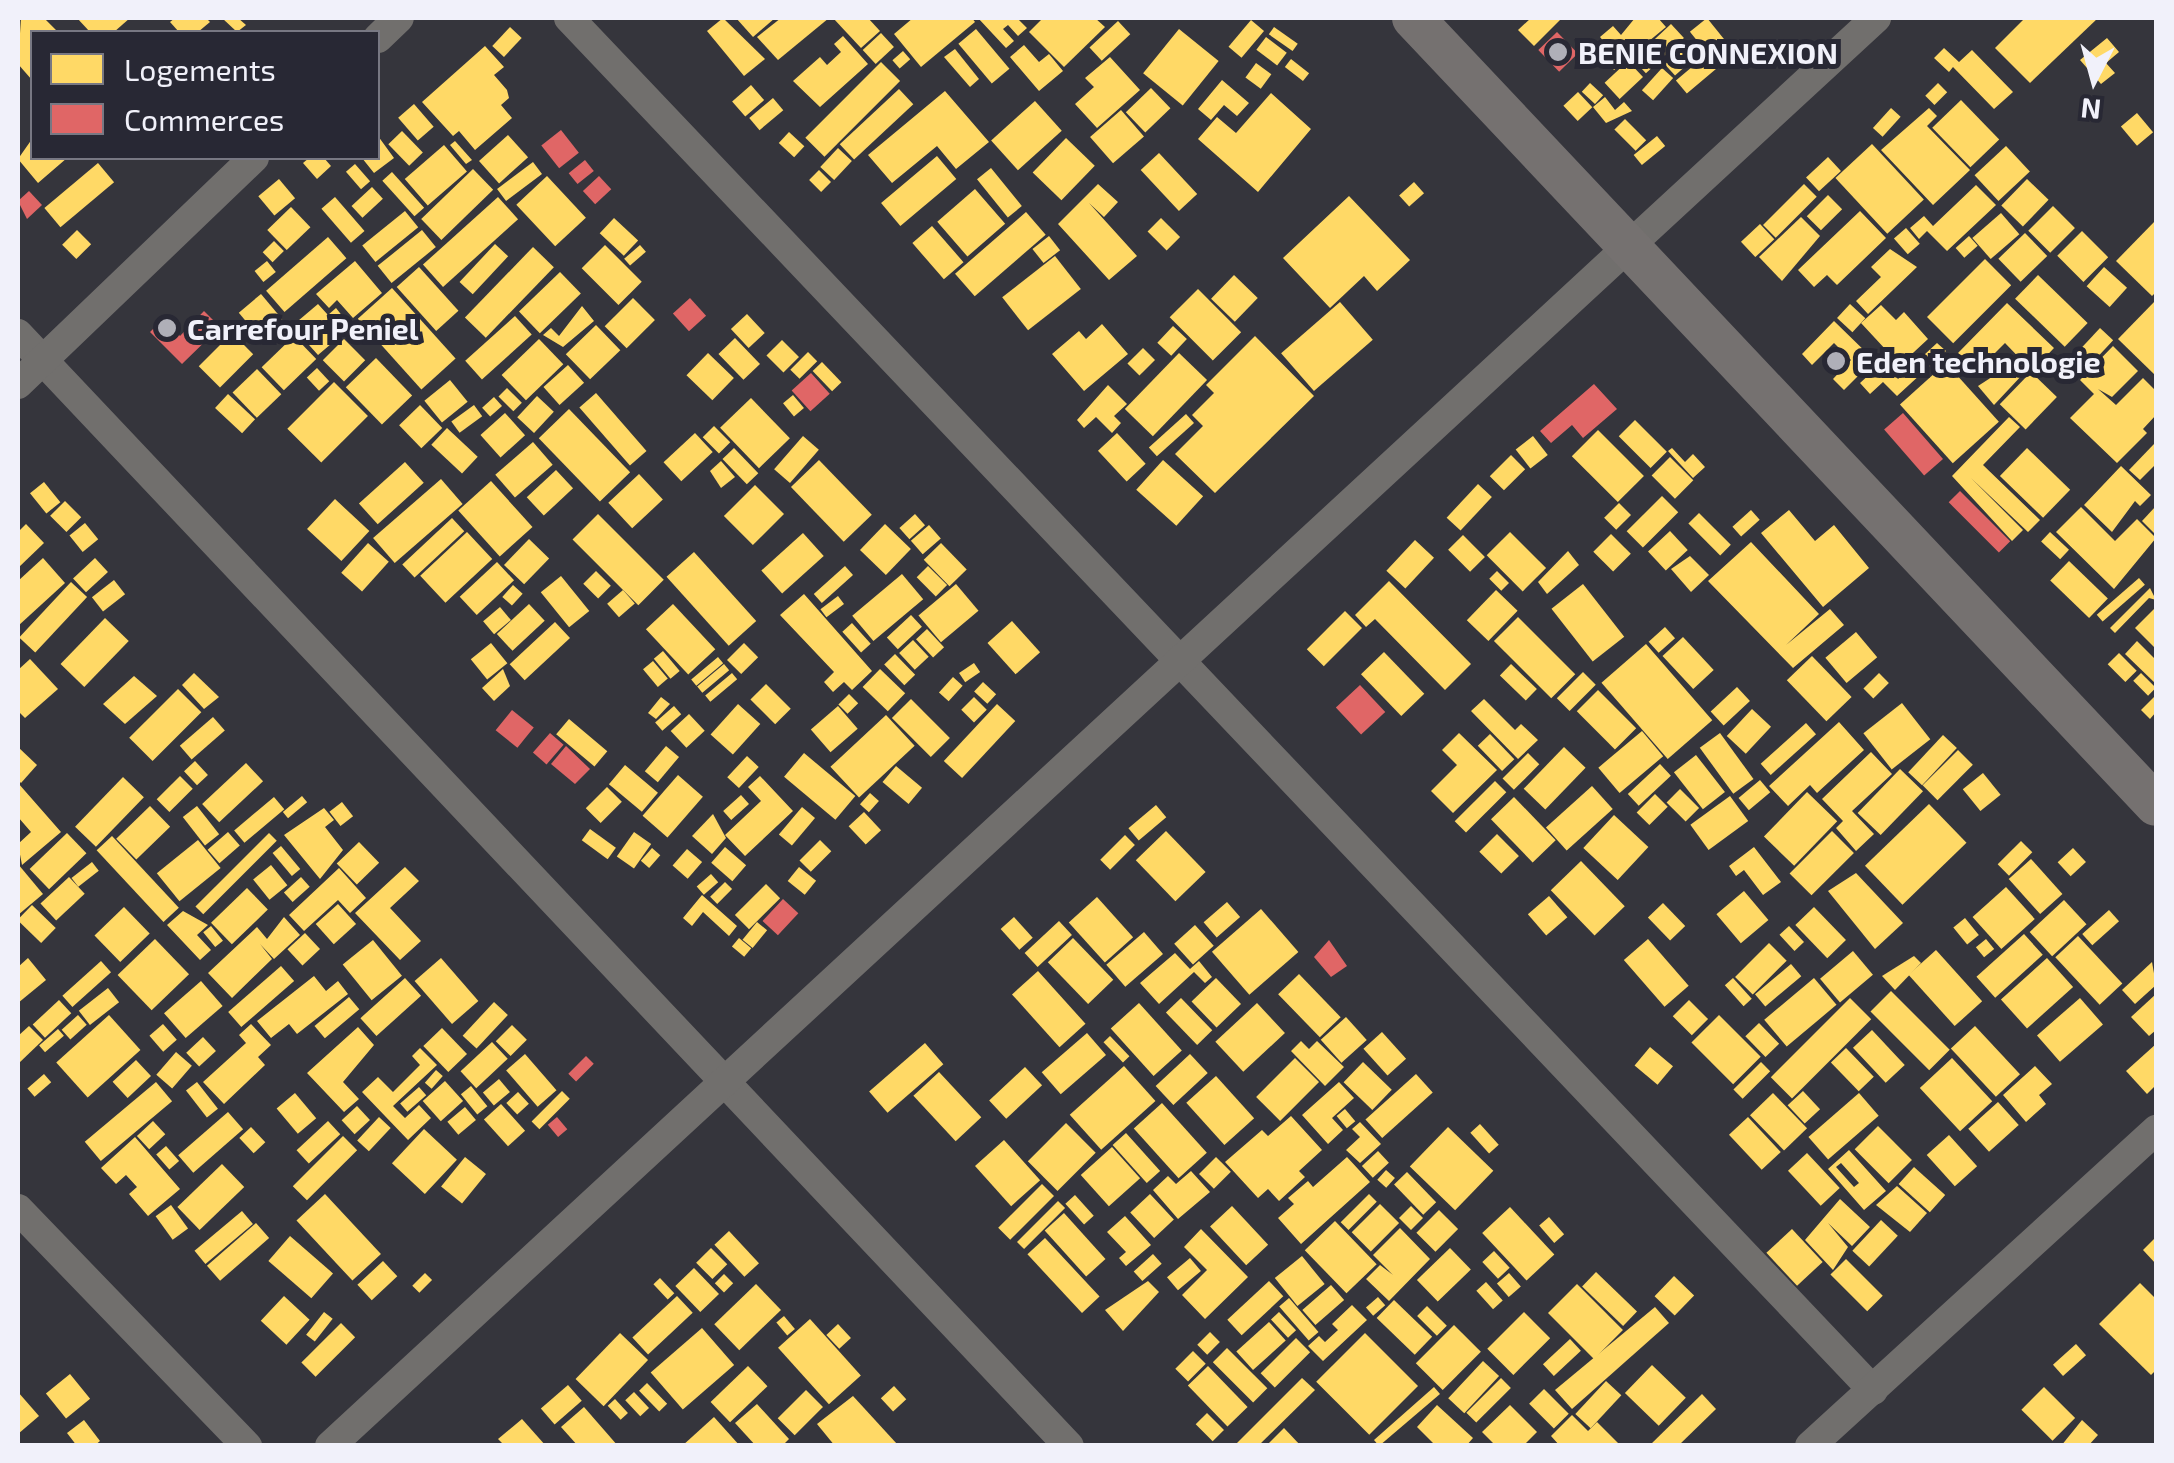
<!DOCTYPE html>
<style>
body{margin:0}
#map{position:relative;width:2174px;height:1463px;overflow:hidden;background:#35353c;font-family:"Exo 2",sans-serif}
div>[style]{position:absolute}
.homes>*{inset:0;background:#ffd966;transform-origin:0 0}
.shops>*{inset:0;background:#e06666;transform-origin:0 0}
.street>*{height:30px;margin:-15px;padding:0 15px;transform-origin:15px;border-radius:15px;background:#716f6d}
.secondary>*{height:42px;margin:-21px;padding:0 21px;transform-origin:21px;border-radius:21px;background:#757170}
.dots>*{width:28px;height:28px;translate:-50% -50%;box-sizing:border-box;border:5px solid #282834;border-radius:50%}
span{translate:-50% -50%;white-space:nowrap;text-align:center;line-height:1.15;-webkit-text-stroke:10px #282834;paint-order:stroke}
.poi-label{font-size:30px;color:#f1f1fa;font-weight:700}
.left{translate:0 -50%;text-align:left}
.frame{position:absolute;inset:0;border:20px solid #f1f1fa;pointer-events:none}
.legend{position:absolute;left:30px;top:30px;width:350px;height:130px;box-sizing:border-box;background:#282834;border:2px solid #787883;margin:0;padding:12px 18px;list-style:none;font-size:30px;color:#f1f1fa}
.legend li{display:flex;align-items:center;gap:20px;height:50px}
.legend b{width:50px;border:2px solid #787883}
.north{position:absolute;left:2044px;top:30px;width:100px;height:100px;-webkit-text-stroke:8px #282834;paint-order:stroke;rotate:186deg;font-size:28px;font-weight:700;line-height:40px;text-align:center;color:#f1f1fa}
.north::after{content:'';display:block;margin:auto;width:35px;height:45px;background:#f1f1fa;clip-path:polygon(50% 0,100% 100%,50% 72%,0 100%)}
</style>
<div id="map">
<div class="homes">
<div style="clip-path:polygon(21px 18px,44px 18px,58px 32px,32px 32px,32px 80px,18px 64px)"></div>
<div style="clip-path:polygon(77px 18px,130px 18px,114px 32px,90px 32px)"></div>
<div style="clip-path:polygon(175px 18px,206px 18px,210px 22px,198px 32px,179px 32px,170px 22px)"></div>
<div style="clip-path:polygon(222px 18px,238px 18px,246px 25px,237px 32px)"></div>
<div style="clip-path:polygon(723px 18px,765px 59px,744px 76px,707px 31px)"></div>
<div style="clip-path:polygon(736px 18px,775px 18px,753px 37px)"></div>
<div style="clip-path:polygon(781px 18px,829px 18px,778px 60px,757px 37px)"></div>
<div style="clip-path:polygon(833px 18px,868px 18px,880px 31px,861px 48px)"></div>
<div style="clip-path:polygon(913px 18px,972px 18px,975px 22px,921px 67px,894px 34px)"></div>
<div style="clip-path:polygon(978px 18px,1017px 18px,1027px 28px,1018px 36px,1008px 25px,1003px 29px,1014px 41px,1006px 48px)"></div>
<div style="clip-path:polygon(1043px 18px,1095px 18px,1105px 27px,1064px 67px,1029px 32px)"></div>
<div style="clip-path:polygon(1531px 18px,1557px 18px,1560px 20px,1534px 46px,1518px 30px)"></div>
<div style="clip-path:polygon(1635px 18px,1658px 18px,1666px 27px,1614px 70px,1606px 59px,1613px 53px,1600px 37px,1613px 26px,1621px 35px)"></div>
<div style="left:1707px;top:18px;width:33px;height:22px;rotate:51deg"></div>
<div style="clip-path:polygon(2025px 18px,2098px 18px,2030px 83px,1995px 48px)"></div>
<div style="left:1251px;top:20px;width:17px;height:35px;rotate:40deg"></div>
<div style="left:1118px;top:21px;width:18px;height:39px;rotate:47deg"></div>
<div style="left:1671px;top:24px;width:19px;height:52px;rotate:47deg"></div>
<div style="left:510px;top:27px;width:16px;height:26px;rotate:43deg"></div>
<div style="left:1274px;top:27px;width:29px;height:9px;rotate:35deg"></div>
<div style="left:976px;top:29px;width:52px;height:23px;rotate:50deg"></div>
<div style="left:1179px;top:29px;width:51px;height:57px;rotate:39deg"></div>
<div style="left:881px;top:33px;width:19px;height:25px;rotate:47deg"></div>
<div style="clip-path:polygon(843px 36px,868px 64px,820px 107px,793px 81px,820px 57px,827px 65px,841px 52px,834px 44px)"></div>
<div style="left:1266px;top:37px;width:26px;height:16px;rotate:37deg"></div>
<div style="clip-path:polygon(2107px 38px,2119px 52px,2106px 63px,2115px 73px,2101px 84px,2080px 60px)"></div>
<div style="left:1691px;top:41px;width:15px;height:35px;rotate:48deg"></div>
<div style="clip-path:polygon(1024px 45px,1039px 62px,1049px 54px,1063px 71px,1039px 91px,1010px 57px)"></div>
<div style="clip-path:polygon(485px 46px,504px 67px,494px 75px,507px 90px,509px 98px,501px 105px,512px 118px,475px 150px,459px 131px,453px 136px,422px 102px)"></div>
<div style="clip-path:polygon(1944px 48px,1959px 62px,1972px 50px,2013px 92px,1994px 109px,1953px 67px,1949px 72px,1934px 58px)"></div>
<div style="clip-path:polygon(955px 49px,979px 79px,970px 87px,944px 57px)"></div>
<div style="left:903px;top:51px;width:11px;height:14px;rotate:49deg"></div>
<div style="left:1705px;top:56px;width:17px;height:38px;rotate:50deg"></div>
<div style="clip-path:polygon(1110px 57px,1140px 90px,1097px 128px,1075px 104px,1094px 87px,1085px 78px)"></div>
<div style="left:1291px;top:59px;width:23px;height:10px;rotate:38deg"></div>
<div style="left:1628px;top:61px;width:22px;height:32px;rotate:47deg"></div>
<div style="left:881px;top:62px;width:27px;height:107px;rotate:45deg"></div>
<div style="left:1256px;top:63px;width:19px;height:18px;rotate:36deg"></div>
<div style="left:1662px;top:68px;width:15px;height:30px;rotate:42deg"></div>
<div style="clip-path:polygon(1222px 80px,1249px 103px,1237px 116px,1224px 105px,1211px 120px,1198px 109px)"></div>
<div style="left:1590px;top:83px;width:18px;height:12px;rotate:43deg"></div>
<div style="left:1938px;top:83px;width:13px;height:18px;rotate:45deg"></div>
<div style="left:751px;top:85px;width:20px;height:25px;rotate:49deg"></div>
<div style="left:1151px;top:88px;width:28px;height:35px;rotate:46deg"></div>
<div style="left:899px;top:89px;width:21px;height:81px;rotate:47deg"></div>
<div style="clip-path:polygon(945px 91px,989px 142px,956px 169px,937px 146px,892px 183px,868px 155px)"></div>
<div style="left:1578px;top:92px;width:21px;height:20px;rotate:47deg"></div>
<div style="clip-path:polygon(1271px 93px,1311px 129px,1258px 192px,1198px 139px,1217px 117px,1236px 133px)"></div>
<div style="clip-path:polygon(1605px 97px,1615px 110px,1624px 102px,1632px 111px,1606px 123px,1593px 107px)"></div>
<div style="left:773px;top:98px;width:16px;height:31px;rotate:50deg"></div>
<div style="left:1961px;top:100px;width:55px;height:40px;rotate:46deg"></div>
<div style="left:1035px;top:101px;width:40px;height:59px;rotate:48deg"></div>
<div style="left:414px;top:104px;width:30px;height:21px;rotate:49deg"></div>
<div style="left:1891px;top:108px;width:13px;height:27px;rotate:42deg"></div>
<div style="clip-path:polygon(1929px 108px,1937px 116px,1927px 126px,1970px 170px,1933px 205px,1881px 150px)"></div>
<div style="left:1121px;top:110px;width:35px;height:41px;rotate:49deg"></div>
<div style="left:2137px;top:113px;width:25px;height:21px;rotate:50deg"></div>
<div style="left:1625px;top:119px;width:30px;height:15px;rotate:45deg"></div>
<div style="left:402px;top:131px;width:30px;height:19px;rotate:46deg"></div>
<div style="left:789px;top:132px;width:21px;height:15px;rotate:43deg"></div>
<div style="left:508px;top:135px;width:30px;height:39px;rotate:48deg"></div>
<div style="clip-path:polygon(378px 136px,394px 158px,374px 173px,362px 158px,378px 158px)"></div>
<div style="left:1657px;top:136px;width:13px;height:30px;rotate:51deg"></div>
<div style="left:1066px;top:138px;width:40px;height:48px;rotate:44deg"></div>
<div style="clip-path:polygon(32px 139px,32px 158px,67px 158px,38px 183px,18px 159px)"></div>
<div style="clip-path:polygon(455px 141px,472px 160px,466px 164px,450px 145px)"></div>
<div style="left:1872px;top:144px;width:76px;height:50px;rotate:47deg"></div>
<div style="left:444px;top:145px;width:35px;height:52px;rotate:49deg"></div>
<div style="left:2006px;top:146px;width:35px;height:43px;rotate:47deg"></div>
<div style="left:838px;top:148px;width:19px;height:26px;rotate:43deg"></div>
<div style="left:1159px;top:153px;width:56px;height:25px;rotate:47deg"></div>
<div style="left:937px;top:156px;width:30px;height:73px;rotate:50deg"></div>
<div style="left:1828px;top:157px;width:19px;height:30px;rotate:47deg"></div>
<div style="clip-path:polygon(309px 158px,324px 158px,331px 166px,317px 179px,303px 163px)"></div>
<div style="left:533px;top:162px;width:15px;height:45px;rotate:53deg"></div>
<div style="left:98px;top:163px;width:25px;height:70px;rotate:50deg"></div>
<div style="left:355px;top:164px;width:23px;height:12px;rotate:49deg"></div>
<div style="left:991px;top:168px;width:49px;height:18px;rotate:51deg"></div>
<div style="left:473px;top:169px;width:29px;height:72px;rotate:46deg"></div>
<div style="left:819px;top:170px;width:17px;height:14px;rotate:45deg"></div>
<div style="left:392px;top:172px;width:48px;height:13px;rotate:48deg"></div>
<div style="left:547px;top:176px;width:57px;height:42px;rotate:47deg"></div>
<div style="left:279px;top:179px;width:25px;height:27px;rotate:50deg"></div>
<div style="left:2027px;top:179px;width:30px;height:37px;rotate:44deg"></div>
<div style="left:1414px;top:182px;width:15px;height:20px;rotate:48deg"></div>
<div style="clip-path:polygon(1098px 184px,1118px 202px,1104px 217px,1089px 203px,1137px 256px,1109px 280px,1058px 224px)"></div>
<div style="left:1804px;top:184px;width:18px;height:58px;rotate:45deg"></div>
<div style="clip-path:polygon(1976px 185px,1996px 205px,1947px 251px,1927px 231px,1919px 239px,1910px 228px,1924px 216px,1933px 226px)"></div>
<div style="left:372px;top:187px;width:16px;height:28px;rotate:47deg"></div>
<div style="left:975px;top:189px;width:46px;height:50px;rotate:49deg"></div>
<div style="left:1828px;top:195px;width:20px;height:30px;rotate:45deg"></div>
<div style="clip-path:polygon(1349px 196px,1410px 260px,1377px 291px,1364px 276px,1330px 308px,1283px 258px)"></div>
<div style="left:335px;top:197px;width:45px;height:18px;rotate:49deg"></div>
<div style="left:498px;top:197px;width:30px;height:101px;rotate:48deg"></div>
<div style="left:2053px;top:206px;width:31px;height:35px;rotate:45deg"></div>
<div style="left:291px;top:207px;width:28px;height:33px;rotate:46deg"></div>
<div style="left:405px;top:211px;width:21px;height:55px;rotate:51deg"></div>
<div style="clip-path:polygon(1860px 211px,1886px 238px,1837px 285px,1827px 275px,1814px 287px,1798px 270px)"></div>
<div style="left:1026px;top:212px;width:30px;height:94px;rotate:49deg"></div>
<div style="left:2001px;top:213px;width:28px;height:38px;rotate:49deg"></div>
<div style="clip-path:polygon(1801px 217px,1820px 236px,1782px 281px,1759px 257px)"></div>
<div style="left:614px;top:218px;width:33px;height:21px;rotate:43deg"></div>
<div style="left:1161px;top:218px;width:27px;height:19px;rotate:45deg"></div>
<div style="clip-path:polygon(2156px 220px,2156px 292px,2152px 296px,2116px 261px)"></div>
<div style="left:1760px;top:224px;width:21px;height:26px;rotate:47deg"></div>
<div style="left:932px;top:226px;width:48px;height:26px;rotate:49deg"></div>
<div style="left:1906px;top:228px;width:21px;height:16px;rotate:49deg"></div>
<div style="left:77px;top:230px;width:20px;height:21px;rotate:45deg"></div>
<div style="left:422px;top:230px;width:22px;height:57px;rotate:51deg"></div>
<div style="left:2082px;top:231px;width:37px;height:35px;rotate:45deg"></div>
<div style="left:2025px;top:233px;width:32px;height:37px;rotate:46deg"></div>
<div style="left:1049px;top:236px;width:18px;height:21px;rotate:52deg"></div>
<div style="left:1969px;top:236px;width:13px;height:18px;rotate:48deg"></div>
<div style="left:328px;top:237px;width:28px;height:82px;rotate:49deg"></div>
<div style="left:274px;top:241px;width:14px;height:16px;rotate:45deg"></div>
<div style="left:495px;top:244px;width:18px;height:52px;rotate:43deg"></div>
<div style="left:605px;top:245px;width:52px;height:33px;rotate:45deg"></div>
<div style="left:640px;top:245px;width:9px;height:21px;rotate:49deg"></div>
<div style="left:533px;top:247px;width:29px;height:98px;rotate:44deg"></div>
<div style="clip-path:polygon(1890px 249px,1917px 267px,1868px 314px,1856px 301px,1881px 277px,1871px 267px)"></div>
<div style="left:1055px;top:256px;width:42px;height:67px;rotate:52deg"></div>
<div style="left:1985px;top:259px;width:37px;height:82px;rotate:45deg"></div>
<div style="left:267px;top:261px;width:14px;height:16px;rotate:51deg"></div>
<div style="clip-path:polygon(355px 261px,382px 293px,353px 318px,337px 300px,329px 308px,316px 294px)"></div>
<div style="left:419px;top:267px;width:59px;height:30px;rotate:48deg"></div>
<div style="left:2104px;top:267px;width:31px;height:26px;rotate:42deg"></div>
<div style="left:560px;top:272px;width:30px;height:57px;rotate:46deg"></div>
<div style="left:1234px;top:275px;width:33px;height:33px;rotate:44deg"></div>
<div style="left:2038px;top:275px;width:69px;height:33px;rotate:44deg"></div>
<div style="left:392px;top:288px;width:95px;height:46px;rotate:48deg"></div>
<div style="left:1198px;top:289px;width:61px;height:40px;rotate:45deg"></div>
<div style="left:261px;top:294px;width:33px;height:29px;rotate:50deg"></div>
<div style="left:633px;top:298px;width:31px;height:40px;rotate:45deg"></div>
<div style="clip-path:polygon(2156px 300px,2156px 376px,2118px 339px)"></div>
<div style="left:1340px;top:302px;width:50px;height:78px;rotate:49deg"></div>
<div style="clip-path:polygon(2007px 303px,2054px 348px,2032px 371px,2005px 343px,1977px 371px,1958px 353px)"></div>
<div style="clip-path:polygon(318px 304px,328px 315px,336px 308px,351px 327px,318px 355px,292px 326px)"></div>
<div style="left:1850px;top:304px;width:21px;height:19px;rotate:43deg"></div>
<div style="clip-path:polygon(1881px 305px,1896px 320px,1904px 312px,1928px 339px,1900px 365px,1861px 323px)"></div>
<div style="clip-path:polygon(582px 306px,594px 321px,563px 347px,543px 335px,551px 328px,559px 336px)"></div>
<div style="left:747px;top:314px;width:26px;height:22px;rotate:47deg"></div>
<div style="left:515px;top:316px;width:25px;height:67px;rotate:48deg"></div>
<div style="clip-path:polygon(1834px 321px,1874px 360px,1844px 390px,1833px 379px,1851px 360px,1834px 343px,1812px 365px,1802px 354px)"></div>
<div style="clip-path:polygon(1102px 324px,1128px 354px,1084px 391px,1052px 354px,1079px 331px,1086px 339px)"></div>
<div style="left:596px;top:325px;width:35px;height:42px;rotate:46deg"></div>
<div style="left:1173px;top:326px;width:19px;height:23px;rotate:43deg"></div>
<div style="left:2100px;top:328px;width:18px;height:52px;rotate:43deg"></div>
<div style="left:232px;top:333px;width:30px;height:47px;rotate:45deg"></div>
<div style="left:294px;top:336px;width:32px;height:45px;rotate:46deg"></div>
<div style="clip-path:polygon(1255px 336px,1314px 396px,1215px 493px,1175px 454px,1203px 426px,1192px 415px,1214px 393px,1206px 385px)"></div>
<div style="left:735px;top:338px;width:36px;height:23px;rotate:46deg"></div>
<div style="left:344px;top:339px;width:30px;height:30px;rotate:45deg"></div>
<div style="left:539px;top:339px;width:35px;height:52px;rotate:46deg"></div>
<div style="left:782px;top:340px;width:24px;height:22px;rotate:45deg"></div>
<div style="clip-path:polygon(1937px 343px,1946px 351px,1897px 396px,1883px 382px,1870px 394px,1860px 383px,1883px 362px,1898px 379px)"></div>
<div style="clip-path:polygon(2113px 346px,2138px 371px,2112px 397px,2098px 389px,2116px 405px,2143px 378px,2156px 391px,2156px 415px,2143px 429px,2147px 433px,2117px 463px,2070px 418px,2094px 394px,2080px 380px)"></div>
<div style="left:1143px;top:348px;width:17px;height:22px;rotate:45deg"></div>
<div style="left:808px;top:352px;width:13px;height:25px;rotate:45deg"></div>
<div style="left:708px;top:353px;width:36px;height:31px;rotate:44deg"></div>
<div style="left:1179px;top:353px;width:39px;height:78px;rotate:44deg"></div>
<div style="left:376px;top:358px;width:52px;height:42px;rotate:46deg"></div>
<div style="left:822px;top:362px;width:28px;height:13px;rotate:46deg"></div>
<div style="clip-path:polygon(2015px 362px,2024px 373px,1994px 405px,1978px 386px)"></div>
<div style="left:1946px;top:363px;width:79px;height:62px;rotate:48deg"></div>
<div style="left:568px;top:365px;width:24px;height:33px;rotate:48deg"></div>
<div style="left:317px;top:368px;width:18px;height:14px;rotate:47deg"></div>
<div style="left:257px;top:369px;width:35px;height:34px;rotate:46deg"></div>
<div style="left:2031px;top:372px;width:36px;height:45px;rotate:44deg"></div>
<div style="left:450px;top:380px;width:28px;height:33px;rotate:51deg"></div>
<div style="left:334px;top:382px;width:48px;height:66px;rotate:45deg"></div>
<div style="clip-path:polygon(1108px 385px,1127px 404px,1114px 416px,1121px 423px,1112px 433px,1096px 417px,1084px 428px,1077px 420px)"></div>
<div style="left:507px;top:388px;width:21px;height:12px;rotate:45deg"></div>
<div style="left:596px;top:393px;width:77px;height:22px;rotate:49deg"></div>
<div style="left:228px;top:394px;width:37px;height:19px;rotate:43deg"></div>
<div style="left:793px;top:395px;width:17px;height:13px;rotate:50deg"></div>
<div style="left:537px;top:396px;width:23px;height:29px;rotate:43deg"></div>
<div style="left:494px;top:397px;width:12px;height:16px;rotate:48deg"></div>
<div style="left:751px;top:398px;width:56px;height:43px;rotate:46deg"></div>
<div style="left:420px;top:405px;width:32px;height:29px;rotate:46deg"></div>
<div style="left:474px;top:405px;width:14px;height:28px;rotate:54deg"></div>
<div style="left:569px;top:409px;width:88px;height:42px;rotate:46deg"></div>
<div style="left:505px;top:413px;width:30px;height:33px;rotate:48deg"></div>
<div style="left:1186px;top:414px;width:12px;height:50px;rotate:48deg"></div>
<div style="clip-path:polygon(2009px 417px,2020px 427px,1983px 465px,2040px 520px,2028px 532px,1971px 478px,2023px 530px,2012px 541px,1952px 476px)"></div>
<div style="left:1635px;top:420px;width:45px;height:23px;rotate:45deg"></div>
<div style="left:714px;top:426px;width:23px;height:16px;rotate:45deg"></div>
<div style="left:447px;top:428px;width:42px;height:23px;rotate:43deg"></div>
<div style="left:1598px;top:430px;width:65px;height:37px;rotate:45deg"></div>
<div style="left:695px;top:433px;width:26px;height:43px;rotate:47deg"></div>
<div style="left:1117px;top:433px;width:42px;height:26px;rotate:47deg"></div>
<div style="left:803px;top:436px;width:21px;height:44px;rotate:41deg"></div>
<div style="left:1533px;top:436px;width:24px;height:22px;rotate:52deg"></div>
<div style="left:533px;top:442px;width:30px;height:50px;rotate:49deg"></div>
<div style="clip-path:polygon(2154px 444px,2156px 464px,2140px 480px,2129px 470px)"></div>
<div style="left:734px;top:448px;width:35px;height:16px;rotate:46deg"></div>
<div style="clip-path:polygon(1672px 448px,1685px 462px,1693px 454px,1705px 467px,1693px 478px,1668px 451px)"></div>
<div style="left:2027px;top:448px;width:60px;height:39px;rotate:44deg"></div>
<div style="left:1511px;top:455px;width:20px;height:30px;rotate:45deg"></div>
<div style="left:1670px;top:457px;width:33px;height:26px;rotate:45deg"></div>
<div style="left:819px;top:460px;width:76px;height:39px;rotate:46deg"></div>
<div style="left:1163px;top:460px;width:54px;height:40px;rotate:42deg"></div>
<div style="clip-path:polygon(721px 461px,735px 477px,721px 488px,710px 471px)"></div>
<div style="left:405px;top:462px;width:28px;height:62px;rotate:48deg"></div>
<div style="clip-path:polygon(2121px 466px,2151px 495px,2140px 506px,2135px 501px,2112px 532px,2084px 505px)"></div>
<div style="left:556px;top:470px;width:25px;height:40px;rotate:47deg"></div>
<div style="left:639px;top:474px;width:35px;height:42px;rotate:47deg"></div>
<div style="left:441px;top:479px;width:33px;height:90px;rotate:49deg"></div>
<div style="left:491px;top:481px;width:62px;height:44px;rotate:48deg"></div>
<div style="left:44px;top:482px;width:26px;height:18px;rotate:51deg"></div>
<div style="left:1478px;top:484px;width:19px;height:46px;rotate:43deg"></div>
<div style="left:755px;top:485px;width:41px;height:44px;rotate:45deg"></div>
<div style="left:1662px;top:496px;width:23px;height:50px;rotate:45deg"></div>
<div style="left:335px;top:499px;width:47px;height:41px;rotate:43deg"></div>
<div style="left:65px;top:501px;width:23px;height:21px;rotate:45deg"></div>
<div style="left:1619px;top:503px;width:17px;height:21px;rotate:45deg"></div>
<div style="clip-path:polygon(2156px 506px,2156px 535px,2142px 521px)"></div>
<div style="clip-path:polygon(2081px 507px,2115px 541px,2137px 519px,2156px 538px,2114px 589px,2056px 532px)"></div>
<div style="left:1751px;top:510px;width:13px;height:25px;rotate:48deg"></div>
<div style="clip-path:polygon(1789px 510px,1815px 541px,1834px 525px,1869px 568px,1823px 607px,1761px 533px)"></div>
<div style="left:1699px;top:513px;width:45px;height:15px;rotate:45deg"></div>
<div style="left:598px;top:514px;width:93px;height:36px;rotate:45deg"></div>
<div style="left:915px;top:514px;width:15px;height:21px;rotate:48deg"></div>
<div style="left:452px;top:518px;width:18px;height:68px;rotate:47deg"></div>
<div style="left:85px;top:523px;width:21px;height:20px;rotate:51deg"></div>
<div style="clip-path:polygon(26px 524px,44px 543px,18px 568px,18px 532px)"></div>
<div style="left:885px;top:524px;width:36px;height:36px;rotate:44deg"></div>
<div style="left:929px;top:525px;width:18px;height:24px;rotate:49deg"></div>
<div style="left:1670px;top:531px;width:26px;height:30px;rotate:47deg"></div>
<div style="left:467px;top:532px;width:37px;height:64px;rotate:47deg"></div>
<div style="left:1510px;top:532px;width:51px;height:33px;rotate:45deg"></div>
<div style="left:2050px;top:532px;width:26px;height:13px;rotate:43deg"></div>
<div style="left:803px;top:533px;width:31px;height:56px;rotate:48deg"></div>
<div style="left:1611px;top:534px;width:28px;height:25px;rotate:45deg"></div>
<div style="left:1463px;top:535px;width:31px;height:21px;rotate:45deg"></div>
<div style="left:529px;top:539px;width:28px;height:36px;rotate:44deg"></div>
<div style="left:1415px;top:540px;width:26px;height:42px;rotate:43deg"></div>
<div style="clip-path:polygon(1751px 542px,1819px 614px,1786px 645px,1830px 609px,1844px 625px,1793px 668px,1708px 581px)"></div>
<div style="left:368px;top:543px;width:28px;height:40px;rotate:42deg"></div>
<div style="left:941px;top:543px;width:37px;height:24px;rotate:46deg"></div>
<div style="clip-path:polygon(1568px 551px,1579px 565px,1547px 594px,1538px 582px)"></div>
<div style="left:694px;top:552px;width:93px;height:37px;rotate:48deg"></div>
<div style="clip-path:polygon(1690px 556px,1709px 575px,1691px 592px,1671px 569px)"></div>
<div style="clip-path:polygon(43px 558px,65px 583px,18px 626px,18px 581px)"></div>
<div style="left:95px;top:558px;width:19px;height:30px;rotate:47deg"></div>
<div style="left:2069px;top:561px;width:54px;height:27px;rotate:44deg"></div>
<div style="left:497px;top:562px;width:25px;height:51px;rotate:47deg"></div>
<div style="left:845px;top:566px;width:12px;height:42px;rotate:48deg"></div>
<div style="left:928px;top:566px;width:27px;height:16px;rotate:45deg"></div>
<div style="left:596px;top:571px;width:21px;height:18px;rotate:45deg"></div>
<div style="left:1497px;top:571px;width:17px;height:11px;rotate:45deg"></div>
<div style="left:902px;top:574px;width:33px;height:65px;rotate:50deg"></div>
<div style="left:561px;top:576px;width:45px;height:26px;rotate:51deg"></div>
<div style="left:2139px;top:578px;width:9px;height:56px;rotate:49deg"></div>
<div style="left:114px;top:580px;width:18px;height:28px;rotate:52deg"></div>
<div style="clip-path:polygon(1389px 581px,1471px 664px,1445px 690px,1375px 619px,1366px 627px,1355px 615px)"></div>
<div style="left:71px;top:582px;width:22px;height:76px;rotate:43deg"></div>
<div style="left:956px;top:584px;width:35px;height:49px;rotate:50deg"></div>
<div style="left:1583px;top:584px;width:67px;height:40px;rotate:52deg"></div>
<div style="left:513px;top:585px;width:13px;height:16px;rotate:42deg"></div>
<div style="clip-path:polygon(2150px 588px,2156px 600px,2149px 598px,2115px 633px,2110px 628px)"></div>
<div style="left:623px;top:590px;width:18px;height:21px;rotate:49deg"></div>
<div style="left:1496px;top:590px;width:30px;height:42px;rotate:44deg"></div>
<div style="clip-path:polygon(804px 594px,872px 671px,852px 690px,844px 682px,833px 692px,824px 682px,834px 672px,780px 615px)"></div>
<div style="left:838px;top:596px;width:10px;height:22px;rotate:53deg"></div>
<div style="left:529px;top:604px;width:23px;height:44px;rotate:47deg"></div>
<div style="left:673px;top:604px;width:62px;height:37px;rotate:47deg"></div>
<div style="left:500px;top:607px;width:17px;height:22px;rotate:50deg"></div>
<div style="clip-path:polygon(2156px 607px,2156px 649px,2135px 628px)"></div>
<div style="left:1345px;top:611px;width:24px;height:54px;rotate:45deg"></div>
<div style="left:911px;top:615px;width:16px;height:33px;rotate:47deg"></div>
<div style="left:1518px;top:617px;width:81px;height:34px;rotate:45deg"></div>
<div style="left:105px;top:618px;width:33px;height:64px;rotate:44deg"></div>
<div style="left:1012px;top:621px;width:42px;height:33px;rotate:48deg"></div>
<div style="left:555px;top:622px;width:22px;height:62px;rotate:47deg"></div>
<div style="left:852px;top:623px;width:28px;height:13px;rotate:48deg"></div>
<div style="left:1665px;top:627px;width:15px;height:22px;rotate:48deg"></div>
<div style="left:927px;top:629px;width:25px;height:15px;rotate:47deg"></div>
<div style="left:1856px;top:632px;width:33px;height:40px;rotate:50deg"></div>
<div style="left:1683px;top:637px;width:45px;height:28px;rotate:47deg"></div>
<div style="left:913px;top:640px;width:23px;height:19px;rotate:47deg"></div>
<div style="clip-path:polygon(2137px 641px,2156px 660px,2156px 684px,2125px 654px)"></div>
<div style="left:491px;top:643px;width:26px;height:26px;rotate:51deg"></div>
<div style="left:744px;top:643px;width:20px;height:24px;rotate:45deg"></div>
<div style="left:1646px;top:644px;width:101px;height:59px;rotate:49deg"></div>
<div style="left:663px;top:651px;width:26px;height:12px;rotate:50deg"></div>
<div style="left:1384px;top:652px;width:58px;height:32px;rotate:46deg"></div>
<div style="left:2119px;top:653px;width:25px;height:16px;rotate:45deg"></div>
<div style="left:895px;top:654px;width:29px;height:15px;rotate:46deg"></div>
<div style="left:1812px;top:656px;width:57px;height:35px;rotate:46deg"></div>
<div style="left:718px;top:657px;width:8px;height:35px;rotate:50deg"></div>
<div style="clip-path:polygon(30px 659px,58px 689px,25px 718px,18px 711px,18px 670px)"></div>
<div style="left:653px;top:661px;width:23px;height:13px;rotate:50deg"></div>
<div style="left:974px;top:663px;width:11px;height:18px;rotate:56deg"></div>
<div style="left:724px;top:664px;width:8px;height:35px;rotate:50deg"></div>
<div style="left:1511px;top:664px;width:36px;height:16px;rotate:44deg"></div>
<div style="clip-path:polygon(503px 669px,510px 686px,494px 701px,482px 688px)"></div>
<div style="left:880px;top:669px;width:35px;height:25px;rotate:44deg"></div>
<div style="left:1583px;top:672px;width:18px;height:37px;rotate:45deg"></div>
<div style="clip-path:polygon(194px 673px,219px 697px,204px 709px,182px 685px)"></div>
<div style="left:732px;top:673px;width:8px;height:35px;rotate:50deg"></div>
<div style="left:1879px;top:673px;width:14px;height:22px;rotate:45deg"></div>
<div style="left:2141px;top:673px;width:21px;height:11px;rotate:45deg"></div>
<div style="clip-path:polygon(134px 676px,157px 696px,125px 724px,103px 704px)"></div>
<div style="left:953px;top:677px;width:13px;height:21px;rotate:42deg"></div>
<div style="left:983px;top:682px;width:18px;height:13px;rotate:43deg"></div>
<div style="left:766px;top:684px;width:35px;height:22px;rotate:45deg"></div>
<div style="left:1737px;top:687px;width:19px;height:36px;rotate:47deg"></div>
<div style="left:178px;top:689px;width:33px;height:69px;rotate:45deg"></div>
<div style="left:1598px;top:690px;width:54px;height:30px;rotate:45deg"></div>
<div style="left:849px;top:694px;width:13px;height:15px;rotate:45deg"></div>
<div style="clip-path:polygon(2156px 695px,2156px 712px,2150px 719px,2141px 710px)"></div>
<div style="clip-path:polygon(661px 697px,670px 704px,656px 719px,648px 713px)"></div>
<div style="left:974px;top:697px;width:18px;height:18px;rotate:45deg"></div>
<div style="left:911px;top:699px;width:55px;height:27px;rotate:45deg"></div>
<div style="clip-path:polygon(1484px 699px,1515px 730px,1521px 724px,1538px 740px,1518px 759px,1471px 711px)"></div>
<div style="left:1902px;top:703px;width:46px;height:49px;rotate:52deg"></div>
<div style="left:738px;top:704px;width:30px;height:41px;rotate:42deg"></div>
<div style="left:997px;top:704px;width:25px;height:78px;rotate:43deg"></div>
<div style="left:674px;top:706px;width:11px;height:25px;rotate:49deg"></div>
<div style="left:838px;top:706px;width:30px;height:36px;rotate:49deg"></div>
<div style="left:1752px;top:709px;width:26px;height:37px;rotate:43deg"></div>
<div style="left:689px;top:714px;width:23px;height:25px;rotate:47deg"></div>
<div style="left:886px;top:715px;width:42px;height:76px;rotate:47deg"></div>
<div style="left:213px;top:717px;width:18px;height:44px;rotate:49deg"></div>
<div style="left:569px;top:719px;width:50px;height:20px;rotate:40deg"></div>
<div style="clip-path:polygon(1839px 722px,1864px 750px,1817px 793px,1810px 785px,1788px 806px,1769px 786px)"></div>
<div style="left:1806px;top:723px;width:15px;height:61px;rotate:48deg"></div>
<div style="left:1642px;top:731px;width:33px;height:57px;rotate:50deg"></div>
<div style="clip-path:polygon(1459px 733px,1497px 770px,1453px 813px,1431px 791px,1457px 765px,1442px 750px)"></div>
<div style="left:1720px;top:733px;width:57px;height:25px;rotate:54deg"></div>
<div style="left:1490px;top:734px;width:35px;height:17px;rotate:46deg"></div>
<div style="left:1943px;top:735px;width:19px;height:51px;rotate:43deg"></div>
<div style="left:666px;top:746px;width:17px;height:33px;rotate:40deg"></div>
<div style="clip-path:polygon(18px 747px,37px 765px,21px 783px,18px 780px)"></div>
<div style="left:1564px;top:747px;width:30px;height:58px;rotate:44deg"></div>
<div style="left:1958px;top:750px;width:21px;height:50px;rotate:45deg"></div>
<div style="clip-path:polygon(1871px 752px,1892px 774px,1852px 811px,1874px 834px,1856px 851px,1836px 828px,1843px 821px,1822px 799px)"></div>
<div style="left:804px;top:753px;width:67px;height:31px;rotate:40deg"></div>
<div style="left:1528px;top:753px;width:16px;height:36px;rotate:45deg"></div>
<div style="left:1696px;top:755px;width:47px;height:28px;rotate:52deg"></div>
<div style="left:747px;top:756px;width:16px;height:29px;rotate:43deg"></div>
<div style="left:195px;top:761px;width:19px;height:15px;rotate:47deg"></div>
<div style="left:246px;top:763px;width:25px;height:60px;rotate:47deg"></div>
<div style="left:1660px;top:764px;width:16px;height:44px;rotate:47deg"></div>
<div style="left:625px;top:765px;width:43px;height:25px;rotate:40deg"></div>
<div style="left:896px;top:766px;width:34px;height:21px;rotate:40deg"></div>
<div style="left:1900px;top:769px;width:32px;height:61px;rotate:44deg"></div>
<div style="left:1983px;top:773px;width:28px;height:26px;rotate:51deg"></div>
<div style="left:678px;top:775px;width:33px;height:54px;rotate:41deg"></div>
<div style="left:180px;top:776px;width:18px;height:33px;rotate:45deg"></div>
<div style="clip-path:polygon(760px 776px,793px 811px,745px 856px,725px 835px,761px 801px,748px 787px)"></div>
<div style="left:123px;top:777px;width:29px;height:69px;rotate:44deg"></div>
<div style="left:1760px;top:780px;width:16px;height:28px;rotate:50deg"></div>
<div style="left:1495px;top:781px;width:16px;height:57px;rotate:45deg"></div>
<div style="clip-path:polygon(18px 783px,61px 832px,22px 865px,18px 844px,31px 832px,18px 817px)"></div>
<div style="left:1592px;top:786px;width:31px;height:62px;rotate:48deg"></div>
<div style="left:607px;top:787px;width:21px;height:30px;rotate:45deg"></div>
<div style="left:1680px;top:789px;width:27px;height:19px;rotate:45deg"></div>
<div style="left:1807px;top:792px;width:42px;height:62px;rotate:44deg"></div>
<div style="left:870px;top:793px;width:12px;height:15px;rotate:42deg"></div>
<div style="left:1655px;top:794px;width:18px;height:26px;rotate:45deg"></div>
<div style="left:741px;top:795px;width:12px;height:24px;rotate:48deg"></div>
<div style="left:302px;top:796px;width:8px;height:25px;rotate:50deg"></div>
<div style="left:1730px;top:796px;width:31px;height:49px;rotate:54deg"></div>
<div style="left:274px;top:797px;width:16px;height:52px;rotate:50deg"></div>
<div style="left:1514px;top:797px;width:60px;height:32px;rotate:46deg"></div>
<div style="left:342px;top:802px;width:18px;height:16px;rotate:52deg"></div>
<div style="left:1929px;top:804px;width:54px;height:89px;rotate:46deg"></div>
<div style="left:1156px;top:805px;width:16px;height:36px;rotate:50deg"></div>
<div style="left:150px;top:806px;width:29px;height:47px;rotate:46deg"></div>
<div style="left:197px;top:806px;width:36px;height:18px;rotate:52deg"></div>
<div style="left:802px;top:807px;width:17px;height:36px;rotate:40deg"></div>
<div style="clip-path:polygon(324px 808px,334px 820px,325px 827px,343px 850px,320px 879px,284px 835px)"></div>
<div style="left:864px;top:812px;width:25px;height:21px;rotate:47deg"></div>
<div style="clip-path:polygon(713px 814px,726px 838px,712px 854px,692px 836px)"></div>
<div style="left:1614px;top:815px;width:47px;height:45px;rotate:43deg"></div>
<div style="left:590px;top:829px;width:32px;height:14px;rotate:36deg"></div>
<div style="left:1166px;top:831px;width:57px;height:42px;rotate:46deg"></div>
<div style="left:1832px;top:831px;width:31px;height:60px;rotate:45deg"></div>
<div style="left:228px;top:832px;width:18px;height:27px;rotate:49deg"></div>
<div style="left:634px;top:832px;width:21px;height:30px;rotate:35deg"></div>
<div style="left:67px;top:833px;width:28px;height:52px;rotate:46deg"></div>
<div style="left:269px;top:833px;width:11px;height:104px;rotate:45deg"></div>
<div style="left:1497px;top:834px;width:31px;height:25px;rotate:45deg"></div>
<div style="left:1125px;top:835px;width:14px;height:35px;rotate:45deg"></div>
<div style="left:112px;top:836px;width:98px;height:21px;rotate:47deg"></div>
<div style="left:198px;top:840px;width:36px;height:53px;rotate:51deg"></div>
<div style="left:820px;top:840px;width:16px;height:29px;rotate:45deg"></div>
<div style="left:2021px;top:841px;width:16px;height:33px;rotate:45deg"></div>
<div style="left:359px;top:842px;width:29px;height:31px;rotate:46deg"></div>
<div style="left:281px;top:846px;width:30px;height:11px;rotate:50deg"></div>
<div style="left:725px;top:847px;width:28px;height:21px;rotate:41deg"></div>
<div style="clip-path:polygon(1754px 847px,1781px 882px,1763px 895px,1744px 870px,1736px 876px,1729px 866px)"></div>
<div style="left:652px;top:848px;width:11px;height:17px;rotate:41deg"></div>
<div style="left:2073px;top:848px;width:19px;height:21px;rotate:47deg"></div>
<div style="left:687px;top:849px;width:20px;height:22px;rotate:41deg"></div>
<div style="left:2031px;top:859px;width:47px;height:30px;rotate:48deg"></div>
<div style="left:1581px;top:861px;width:63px;height:42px;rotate:46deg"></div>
<div style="left:92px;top:862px;width:11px;height:26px;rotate:52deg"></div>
<div style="clip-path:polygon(18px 864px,43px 894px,18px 915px)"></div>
<div style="left:271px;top:865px;width:26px;height:23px;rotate:51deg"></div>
<div style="clip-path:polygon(405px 867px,419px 881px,390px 908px,421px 941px,400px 960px,355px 913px)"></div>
<div style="left:799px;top:867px;width:22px;height:18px;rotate:39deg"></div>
<div style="clip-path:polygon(339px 868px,366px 898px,350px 913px,338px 900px,304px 931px,289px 915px)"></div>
<div style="clip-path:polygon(1856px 873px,1903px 923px,1875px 949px,1828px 891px)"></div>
<div style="left:711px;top:874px;width:11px;height:19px;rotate:49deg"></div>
<div style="left:69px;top:877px;width:23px;height:39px;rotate:47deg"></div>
<div style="left:301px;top:877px;width:13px;height:23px;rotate:48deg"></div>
<div style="left:725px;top:882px;width:10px;height:21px;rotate:45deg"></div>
<div style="left:766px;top:884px;width:20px;height:44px;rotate:45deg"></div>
<div style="left:2006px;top:887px;width:43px;height:45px;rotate:48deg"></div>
<div style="left:247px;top:888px;width:30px;height:50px;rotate:46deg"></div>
<div style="left:1744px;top:891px;width:38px;height:36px;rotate:50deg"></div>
<div style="clip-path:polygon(702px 895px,737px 926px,729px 936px,703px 912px,692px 926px,683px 918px)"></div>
<div style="left:1549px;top:896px;width:28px;height:28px;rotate:49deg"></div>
<div style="left:1097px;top:897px;width:54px;height:38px;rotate:48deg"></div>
<div style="left:2064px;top:900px;width:33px;height:47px;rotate:47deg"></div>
<div style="left:1227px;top:902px;width:20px;height:31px;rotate:49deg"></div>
<div style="left:1663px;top:903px;width:32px;height:21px;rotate:46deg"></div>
<div style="left:338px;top:904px;width:27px;height:30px;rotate:48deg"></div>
<div style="left:32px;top:905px;width:33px;height:21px;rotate:44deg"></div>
<div style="left:124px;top:907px;width:37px;height:41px;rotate:46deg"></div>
<div style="left:1814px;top:907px;width:46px;height:26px;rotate:46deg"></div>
<div style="left:1261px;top:909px;width:57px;height:65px;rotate:49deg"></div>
<div style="left:2109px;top:910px;width:15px;height:36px;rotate:48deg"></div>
<div style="clip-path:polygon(183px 911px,208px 925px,197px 935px,211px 950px,200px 960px,167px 925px)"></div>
<div style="clip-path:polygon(284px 917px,300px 935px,274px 959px,260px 944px,272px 959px,232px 998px,208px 973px,257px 927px,267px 939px)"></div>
<div style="left:1014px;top:917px;width:28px;height:18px;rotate:48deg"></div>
<div style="left:1965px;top:918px;width:22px;height:15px;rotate:51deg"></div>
<div style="left:1059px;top:921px;width:19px;height:47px;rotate:47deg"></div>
<div style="left:757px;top:922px;width:13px;height:23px;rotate:39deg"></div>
<div style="left:1195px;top:925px;width:28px;height:28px;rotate:48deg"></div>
<div style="left:211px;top:926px;width:19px;height:10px;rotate:51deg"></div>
<div style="left:1789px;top:926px;width:22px;height:13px;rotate:47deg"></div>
<div style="left:1144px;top:932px;width:29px;height:50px;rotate:49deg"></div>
<div style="left:305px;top:933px;width:22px;height:24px;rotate:47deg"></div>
<div style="left:2024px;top:934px;width:28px;height:64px;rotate:48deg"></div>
<div style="left:2078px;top:936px;width:65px;height:31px;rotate:47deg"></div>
<div style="left:739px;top:938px;width:16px;height:11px;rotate:40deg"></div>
<div style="left:1073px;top:938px;width:58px;height:35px;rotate:46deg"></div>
<div style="left:155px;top:939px;width:49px;height:52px;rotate:46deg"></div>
<div style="left:1648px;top:939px;width:62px;height:32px;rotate:49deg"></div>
<div style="left:1986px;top:939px;width:13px;height:13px;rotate:51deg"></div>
<div style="left:373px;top:940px;width:46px;height:39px;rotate:51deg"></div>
<div style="left:1769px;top:943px;width:25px;height:48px;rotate:45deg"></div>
<div style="left:1936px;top:950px;width:69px;height:37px;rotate:48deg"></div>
<div style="left:1853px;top:951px;width:31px;height:43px;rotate:50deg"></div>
<div style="clip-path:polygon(1175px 953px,1190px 969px,1199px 961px,1212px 977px,1205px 983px,1194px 972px,1159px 1004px,1140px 983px)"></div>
<div style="clip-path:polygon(1914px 956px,1921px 963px,1895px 990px,1882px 976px)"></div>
<div style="clip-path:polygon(28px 958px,46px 980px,18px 1003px,18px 967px)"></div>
<div style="left:441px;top:958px;width:57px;height:35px;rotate:49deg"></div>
<div style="left:2047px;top:958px;width:39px;height:62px;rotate:48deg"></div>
<div style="left:101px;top:961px;width:15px;height:52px;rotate:48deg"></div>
<div style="clip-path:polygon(2152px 962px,2156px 985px,2135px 1004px,2122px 990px)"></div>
<div style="left:1791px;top:964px;width:16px;height:47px;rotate:50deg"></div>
<div style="left:281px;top:966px;width:20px;height:70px;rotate:49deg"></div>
<div style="left:1038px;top:971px;width:71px;height:35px;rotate:48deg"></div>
<div style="left:1299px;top:974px;width:60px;height:29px;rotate:46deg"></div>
<div style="clip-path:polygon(314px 976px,326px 991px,338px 981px,348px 994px,297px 1034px,289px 1024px,271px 1038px,257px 1021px)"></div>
<div style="left:405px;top:978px;width:24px;height:60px;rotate:48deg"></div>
<div style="left:1216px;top:978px;width:36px;height:34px;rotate:46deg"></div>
<div style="left:1733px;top:978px;width:28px;height:11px;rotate:48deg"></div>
<div style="left:1814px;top:978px;width:35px;height:65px;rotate:50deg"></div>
<div style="left:201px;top:981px;width:33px;height:49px;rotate:49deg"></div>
<div style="left:108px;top:988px;width:18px;height:37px;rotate:52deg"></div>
<div style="left:1891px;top:991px;width:83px;height:29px;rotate:45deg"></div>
<div style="clip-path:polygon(2156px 994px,2156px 1030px,2149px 1036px,2131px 1017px)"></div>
<div style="left:349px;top:997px;width:16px;height:45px;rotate:50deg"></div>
<div style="left:1181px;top:998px;width:45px;height:21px;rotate:46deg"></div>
<div style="left:1850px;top:998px;width:30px;height:112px;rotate:45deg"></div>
<div style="left:2080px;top:998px;width:35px;height:57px;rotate:49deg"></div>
<div style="left:59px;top:1000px;width:18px;height:36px;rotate:47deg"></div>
<div style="left:1689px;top:1000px;width:27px;height:23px;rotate:45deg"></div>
<div style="left:494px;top:1002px;width:19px;height:46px;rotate:43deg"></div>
<div style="left:1139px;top:1003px;width:64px;height:38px;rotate:48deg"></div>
<div style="left:1257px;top:1003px;width:41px;height:57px;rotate:47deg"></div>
<div style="left:78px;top:1015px;width:13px;height:22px;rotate:48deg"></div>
<div style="left:109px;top:1015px;width:47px;height:71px;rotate:48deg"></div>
<div style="left:1719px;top:1015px;width:59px;height:39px;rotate:45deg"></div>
<div style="left:1346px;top:1017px;width:31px;height:34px;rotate:48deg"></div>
<div style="left:1759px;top:1023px;width:29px;height:19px;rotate:46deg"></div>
<div style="left:163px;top:1024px;width:21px;height:18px;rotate:49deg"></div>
<div style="clip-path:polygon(251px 1024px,271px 1045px,258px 1057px,265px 1065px,224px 1104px,203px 1082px,246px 1043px,239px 1035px)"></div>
<div style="left:512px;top:1025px;width:21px;height:23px;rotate:45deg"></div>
<div style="clip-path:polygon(29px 1026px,43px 1040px,18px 1064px,18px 1036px)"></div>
<div style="left:1975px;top:1026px;width:66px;height:33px;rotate:47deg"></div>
<div style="clip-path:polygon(358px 1027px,374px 1045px,343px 1082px,359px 1099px,344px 1112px,307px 1073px)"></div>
<div style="left:442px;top:1028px;width:36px;height:26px;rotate:46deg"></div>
<div style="left:58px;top:1029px;width:9px;height:25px;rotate:49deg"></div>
<div style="left:1872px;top:1030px;width:48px;height:26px;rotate:47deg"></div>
<div style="left:1382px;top:1032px;width:36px;height:25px;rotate:48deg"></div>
<div style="left:1087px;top:1033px;width:29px;height:60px;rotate:49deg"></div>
<div style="left:1110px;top:1036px;width:28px;height:9px;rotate:46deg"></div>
<div style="left:203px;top:1037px;width:19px;height:23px;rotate:47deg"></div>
<div style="clip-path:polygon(1301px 1041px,1309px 1049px,1317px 1041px,1344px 1067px,1325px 1086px,1291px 1051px)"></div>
<div style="left:492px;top:1042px;width:23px;height:43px;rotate:47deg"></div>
<div style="left:925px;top:1043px;width:28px;height:74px;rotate:49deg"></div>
<div style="clip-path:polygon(2156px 1044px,2156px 1085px,2147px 1094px,2126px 1071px)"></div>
<div style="left:1650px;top:1047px;width:30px;height:24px;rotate:40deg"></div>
<div style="clip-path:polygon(420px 1048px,437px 1065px,393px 1106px,405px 1118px,419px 1105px,431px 1118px,408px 1140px,362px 1092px,378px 1077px,393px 1092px,420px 1065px,412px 1056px)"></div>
<div style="left:1846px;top:1048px;width:40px;height:21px;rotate:46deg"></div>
<div style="left:176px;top:1052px;width:21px;height:30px;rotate:41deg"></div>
<div style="left:525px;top:1054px;width:48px;height:25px;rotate:49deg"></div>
<div style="left:1190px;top:1054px;width:26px;height:47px;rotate:47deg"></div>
<div style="left:1295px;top:1058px;width:34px;height:55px;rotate:45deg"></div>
<div style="left:1952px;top:1058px;width:59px;height:44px;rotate:47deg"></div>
<div style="left:136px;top:1060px;width:22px;height:32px;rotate:47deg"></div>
<div style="left:1363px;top:1062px;width:40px;height:28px;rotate:44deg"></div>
<div style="left:1761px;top:1062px;width:13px;height:39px;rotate:45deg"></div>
<div style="left:1124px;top:1066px;width:47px;height:73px;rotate:48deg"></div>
<div style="clip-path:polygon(2035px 1066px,2052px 1084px,2039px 1095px,2046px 1104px,2026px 1122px,2003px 1095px)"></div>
<div style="left:1025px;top:1067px;width:25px;height:49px;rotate:47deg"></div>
<div style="left:436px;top:1070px;width:9px;height:17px;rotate:41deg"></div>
<div style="left:939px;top:1072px;width:62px;height:35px;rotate:47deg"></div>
<div style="left:44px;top:1074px;width:11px;height:22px;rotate:49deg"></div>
<div style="left:1416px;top:1074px;width:25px;height:68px;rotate:48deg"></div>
<div style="left:1216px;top:1076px;width:57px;height:40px;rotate:48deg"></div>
<div style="left:499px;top:1079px;width:17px;height:21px;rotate:50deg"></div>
<div style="left:445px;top:1081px;width:27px;height:30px;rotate:48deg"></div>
<div style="left:156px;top:1082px;width:25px;height:93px;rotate:50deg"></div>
<div style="left:197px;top:1082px;width:34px;height:14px;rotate:52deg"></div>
<div style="clip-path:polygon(1339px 1082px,1354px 1098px,1332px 1118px,1343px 1130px,1328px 1144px,1302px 1115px)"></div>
<div style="left:471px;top:1086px;width:26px;height:13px;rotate:51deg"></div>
<div style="left:419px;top:1087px;width:11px;height:25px;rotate:49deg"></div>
<div style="left:562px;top:1091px;width:11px;height:43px;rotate:45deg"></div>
<div style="left:1803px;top:1091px;width:25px;height:21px;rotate:47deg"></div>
<div style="left:518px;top:1092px;width:16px;height:16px;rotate:47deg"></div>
<div style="left:295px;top:1093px;width:33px;height:24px;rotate:50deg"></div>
<div style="left:1773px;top:1093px;width:49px;height:32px;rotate:46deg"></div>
<div style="left:1859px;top:1093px;width:30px;height:67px;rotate:49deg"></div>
<div style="left:1998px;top:1102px;width:31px;height:40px;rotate:48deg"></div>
<div style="left:1162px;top:1103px;width:67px;height:38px;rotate:48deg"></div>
<div style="left:501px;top:1104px;width:36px;height:23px;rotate:48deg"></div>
<div style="left:357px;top:1106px;width:19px;height:21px;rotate:47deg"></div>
<div style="left:465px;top:1107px;width:17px;height:23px;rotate:50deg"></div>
<div style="left:1345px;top:1109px;width:16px;height:11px;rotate:50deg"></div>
<div style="left:228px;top:1112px;width:23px;height:66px;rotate:49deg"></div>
<div style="clip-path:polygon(1291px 1116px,1322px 1150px,1299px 1171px,1305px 1177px,1279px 1201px,1268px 1189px,1258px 1198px,1225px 1162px,1262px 1130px,1268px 1136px)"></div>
<div style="left:379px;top:1117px;width:16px;height:32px;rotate:43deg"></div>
<div style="left:1748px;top:1117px;width:48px;height:26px;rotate:47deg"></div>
<div style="left:153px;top:1121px;width:18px;height:22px;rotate:47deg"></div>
<div style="left:328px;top:1121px;width:18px;height:43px;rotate:47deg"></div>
<div style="clip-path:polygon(1360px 1122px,1381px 1144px,1360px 1163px,1346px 1150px,1360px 1137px,1352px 1129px)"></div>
<div style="left:1066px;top:1123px;width:42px;height:54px;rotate:45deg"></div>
<div style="left:1480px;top:1124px;width:28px;height:13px;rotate:48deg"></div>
<div style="left:1878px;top:1126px;width:48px;height:33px;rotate:45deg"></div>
<div style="left:251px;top:1127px;width:21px;height:16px;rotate:47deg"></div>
<div style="left:1448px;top:1127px;width:63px;height:55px;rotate:44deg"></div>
<div style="left:424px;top:1129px;width:45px;height:47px;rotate:43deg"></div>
<div style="left:1126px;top:1133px;width:51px;height:18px;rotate:48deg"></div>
<div style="left:1949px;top:1135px;width:42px;height:30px;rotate:48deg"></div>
<div style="left:343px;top:1136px;width:20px;height:71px;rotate:45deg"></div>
<div style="clip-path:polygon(135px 1137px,180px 1189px,148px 1216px,129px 1194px,137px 1187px,126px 1175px,116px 1184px,101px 1168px)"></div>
<div style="left:1004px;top:1140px;width:54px;height:39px;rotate:48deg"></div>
<div style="left:166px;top:1146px;width:20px;height:13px;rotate:49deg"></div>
<div style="left:1112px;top:1147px;width:42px;height:42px;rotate:48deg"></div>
<div style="clip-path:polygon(evenodd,1849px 1150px,1886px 1191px,1864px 1210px,1828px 1169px,1849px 1150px,1841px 1163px,1859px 1183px,1854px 1187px,1836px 1167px,1841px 1163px)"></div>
<div style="left:1378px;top:1151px;width:16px;height:22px;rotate:47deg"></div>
<div style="left:1807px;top:1153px;width:48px;height:26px;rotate:47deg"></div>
<div style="left:465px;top:1157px;width:27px;height:38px;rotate:39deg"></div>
<div style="left:1216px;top:1157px;width:21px;height:24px;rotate:45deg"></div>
<div style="clip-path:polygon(1347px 1157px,1370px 1182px,1301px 1244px,1278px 1218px,1294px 1204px,1288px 1198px,1308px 1181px,1313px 1187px)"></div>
<div style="left:222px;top:1164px;width:32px;height:62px;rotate:46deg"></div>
<div style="left:1914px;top:1167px;width:42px;height:23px;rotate:42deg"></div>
<div style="left:1386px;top:1170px;width:12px;height:13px;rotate:42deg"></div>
<div style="clip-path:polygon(1191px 1171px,1210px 1192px,1178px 1219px,1153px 1190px,1168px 1176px,1176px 1184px)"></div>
<div style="left:1407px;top:1172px;width:42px;height:18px;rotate:46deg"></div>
<div style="left:1042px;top:1184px;width:17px;height:62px;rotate:45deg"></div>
<div style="clip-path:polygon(1897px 1186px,1927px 1213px,1910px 1232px,1876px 1205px)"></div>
<div style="left:325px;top:1194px;width:82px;height:39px;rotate:47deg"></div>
<div style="left:1150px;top:1194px;width:35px;height:27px;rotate:47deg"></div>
<div style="left:1369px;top:1194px;width:11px;height:40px;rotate:45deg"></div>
<div style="left:1075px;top:1195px;width:28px;height:13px;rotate:48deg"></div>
<div style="clip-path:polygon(1840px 1199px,1870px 1227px,1852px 1246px,1828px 1223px,1848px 1247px,1833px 1270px,1805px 1240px)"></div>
<div style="left:1058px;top:1201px;width:10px;height:58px;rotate:45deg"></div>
<div style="left:1380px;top:1204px;width:27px;height:40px;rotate:45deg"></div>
<div style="left:171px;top:1205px;width:29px;height:19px;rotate:54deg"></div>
<div style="left:1232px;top:1206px;width:53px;height:30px;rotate:47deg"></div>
<div style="left:1411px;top:1206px;width:17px;height:17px;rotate:45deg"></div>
<div style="left:1510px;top:1207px;width:65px;height:38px;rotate:47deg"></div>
<div style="left:1439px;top:1210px;width:27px;height:32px;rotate:45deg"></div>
<div style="left:242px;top:1211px;width:17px;height:62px;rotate:50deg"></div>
<div style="left:1064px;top:1213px;width:62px;height:26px;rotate:48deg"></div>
<div style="clip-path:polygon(1125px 1216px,1151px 1245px,1126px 1266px,1119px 1258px,1126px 1252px,1107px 1232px)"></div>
<div style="left:1549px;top:1217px;width:23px;height:13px;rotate:49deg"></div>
<div style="left:1881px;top:1220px;width:23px;height:42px;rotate:43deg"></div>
<div style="left:1335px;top:1221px;width:60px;height:42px;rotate:46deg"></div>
<div style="left:256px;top:1223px;width:20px;height:65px;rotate:49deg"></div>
<div style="clip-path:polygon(1400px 1228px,1430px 1259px,1389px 1301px,1366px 1279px,1380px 1265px,1393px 1275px,1373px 1255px)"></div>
<div style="clip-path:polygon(1201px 1229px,1248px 1277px,1205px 1319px,1182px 1295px,1207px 1270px,1184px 1247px)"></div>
<div style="left:1792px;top:1229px;width:45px;height:35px;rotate:47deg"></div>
<div style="left:729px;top:1231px;width:44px;height:20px;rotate:47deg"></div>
<div style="left:290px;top:1236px;width:57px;height:33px;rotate:41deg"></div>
<div style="clip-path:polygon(2156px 1237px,2156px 1264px,2143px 1250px)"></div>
<div style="left:1045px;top:1238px;width:80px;height:24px;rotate:47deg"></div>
<div style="left:711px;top:1248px;width:23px;height:21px;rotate:45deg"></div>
<div style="left:1450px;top:1248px;width:30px;height:46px;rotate:46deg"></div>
<div style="left:1494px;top:1251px;width:23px;height:16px;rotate:47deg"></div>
<div style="left:1153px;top:1254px;width:13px;height:26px;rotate:48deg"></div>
<div style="left:1302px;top:1256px;width:36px;height:35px;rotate:51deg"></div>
<div style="left:1190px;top:1258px;width:17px;height:30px;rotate:50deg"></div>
<div style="left:1846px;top:1259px;width:52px;height:22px;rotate:45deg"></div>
<div style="left:383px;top:1261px;width:21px;height:35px;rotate:47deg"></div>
<div style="left:694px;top:1268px;width:36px;height:26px;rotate:46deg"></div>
<div style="left:1596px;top:1272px;width:57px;height:20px;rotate:44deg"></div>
<div style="left:425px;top:1273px;width:10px;height:18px;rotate:45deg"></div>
<div style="left:1509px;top:1273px;width:18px;height:16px;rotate:49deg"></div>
<div style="left:724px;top:1274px;width:13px;height:13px;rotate:45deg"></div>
<div style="left:1674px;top:1276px;width:28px;height:28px;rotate:44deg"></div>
<div style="left:660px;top:1278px;width:21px;height:9px;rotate:47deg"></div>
<div style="clip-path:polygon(1148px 1281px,1159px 1292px,1123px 1331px,1105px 1310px)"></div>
<div style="left:1269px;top:1281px;width:21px;height:57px;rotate:47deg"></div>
<div style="left:1486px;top:1282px;width:25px;height:13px;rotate:48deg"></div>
<div style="clip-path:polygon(2140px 1283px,2156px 1299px,2156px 1370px,2151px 1375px,2099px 1324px)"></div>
<div style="left:756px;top:1284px;width:36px;height:58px;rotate:46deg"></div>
<div style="left:1577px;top:1284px;width:65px;height:41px;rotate:45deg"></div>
<div style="left:1331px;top:1285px;width:20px;height:38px;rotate:49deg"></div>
<div style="left:284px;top:1296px;width:35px;height:34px;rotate:43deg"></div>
<div style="left:677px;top:1296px;width:23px;height:61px;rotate:47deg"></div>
<div style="left:1378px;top:1297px;width:11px;height:16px;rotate:49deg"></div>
<div style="left:1289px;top:1298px;width:45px;height:13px;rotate:49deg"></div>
<div style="left:1394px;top:1300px;width:53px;height:25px;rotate:44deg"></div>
<div style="clip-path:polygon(1352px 1305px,1367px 1320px,1323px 1361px,1308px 1346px,1319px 1336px,1325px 1342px,1338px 1330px,1332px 1324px)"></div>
<div style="left:1427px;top:1306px;width:28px;height:14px;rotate:45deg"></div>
<div style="clip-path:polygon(1655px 1307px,1669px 1323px,1572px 1409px,1555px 1390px)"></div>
<div style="left:324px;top:1312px;width:11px;height:29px;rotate:38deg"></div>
<div style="left:1279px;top:1312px;width:25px;height:11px;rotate:47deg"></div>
<div style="left:1524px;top:1312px;width:37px;height:52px;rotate:45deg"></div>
<div style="left:784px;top:1316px;width:17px;height:10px;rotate:50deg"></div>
<div style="left:810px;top:1319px;width:76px;height:43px;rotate:48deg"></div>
<div style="left:1269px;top:1322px;width:25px;height:44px;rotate:48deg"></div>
<div style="left:341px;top:1323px;width:20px;height:56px;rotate:45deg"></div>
<div style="left:838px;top:1324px;width:19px;height:16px;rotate:47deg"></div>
<div style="left:1454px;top:1325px;width:38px;height:54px;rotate:45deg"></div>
<div style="left:702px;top:1328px;width:49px;height:68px;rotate:49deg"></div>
<div style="left:1210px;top:1332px;width:14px;height:18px;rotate:45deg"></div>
<div style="left:620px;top:1333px;width:39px;height:64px;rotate:44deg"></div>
<div style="left:1365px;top:1333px;width:75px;height:69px;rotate:45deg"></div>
<div style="left:1296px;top:1338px;width:20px;height:50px;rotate:45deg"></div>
<div style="left:1570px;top:1339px;width:16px;height:37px;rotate:47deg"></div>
<div style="left:2076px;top:1344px;width:15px;height:31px;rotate:48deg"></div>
<div style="left:1227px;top:1348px;width:57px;height:20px;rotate:45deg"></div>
<div style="left:1193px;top:1351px;width:18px;height:25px;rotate:45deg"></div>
<div style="left:1483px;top:1361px;width:22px;height:51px;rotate:43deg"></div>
<div style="left:1652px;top:1365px;width:47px;height:39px;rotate:44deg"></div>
<div style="left:748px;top:1366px;width:28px;height:52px;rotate:46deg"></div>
<div style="left:1208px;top:1366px;width:57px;height:28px;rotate:46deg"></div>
<div style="left:70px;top:1374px;width:32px;height:31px;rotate:51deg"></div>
<div style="clip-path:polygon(1302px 1378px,1315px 1390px,1258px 1446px,1234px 1446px)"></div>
<div style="left:1501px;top:1378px;width:14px;height:49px;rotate:45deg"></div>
<div style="left:1606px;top:1381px;width:21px;height:45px;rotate:43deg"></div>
<div style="left:647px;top:1383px;width:29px;height:11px;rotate:46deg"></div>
<div style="left:568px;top:1385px;width:21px;height:36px;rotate:49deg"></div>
<div style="left:894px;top:1386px;width:18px;height:18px;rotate:47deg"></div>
<div style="clip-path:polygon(1434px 1387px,1440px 1394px,1379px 1446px,1374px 1440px)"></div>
<div style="left:2044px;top:1387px;width:44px;height:32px;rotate:45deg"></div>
<div style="left:1544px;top:1389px;width:35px;height:21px;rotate:45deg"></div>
<div style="left:806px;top:1390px;width:24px;height:40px;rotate:45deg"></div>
<div style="clip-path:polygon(18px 1392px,39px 1416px,18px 1434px)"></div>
<div style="left:634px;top:1392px;width:22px;height:12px;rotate:47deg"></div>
<div style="clip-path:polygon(1702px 1394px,1716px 1409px,1678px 1446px,1649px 1446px)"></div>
<div style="clip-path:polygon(853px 1396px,897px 1444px,835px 1446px,817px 1424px)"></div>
<div style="left:615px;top:1399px;width:19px;height:10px;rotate:47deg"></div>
<div style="clip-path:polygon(757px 1404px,789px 1439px,782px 1446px,756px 1446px,735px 1423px)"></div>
<div style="clip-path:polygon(1437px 1405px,1473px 1438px,1466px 1446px,1436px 1446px,1417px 1427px)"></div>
<div style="clip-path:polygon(1510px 1405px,1537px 1432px,1523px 1446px,1496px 1446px,1482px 1432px)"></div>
<div style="clip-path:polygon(584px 1407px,618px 1446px,578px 1446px,561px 1427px)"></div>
<div style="left:1207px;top:1413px;width:24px;height:16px;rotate:45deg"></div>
<div style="clip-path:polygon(1572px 1415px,1588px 1431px,1597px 1422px,1621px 1446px,1560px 1446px,1551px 1436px)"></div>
<div style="clip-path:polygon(714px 1417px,740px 1446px,682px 1446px)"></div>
<div style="clip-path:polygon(522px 1419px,546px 1446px,505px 1446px,498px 1439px)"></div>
<div style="clip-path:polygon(84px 1420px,100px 1441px,94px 1446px,77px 1446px,67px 1433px)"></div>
<div style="clip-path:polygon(2082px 1420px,2098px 1435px,2088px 1446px,2061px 1446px)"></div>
<div style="clip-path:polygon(1284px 1428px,1301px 1446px,1266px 1446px)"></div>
</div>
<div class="shops">
<div style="left:1557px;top:32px;width:30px;height:26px;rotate:46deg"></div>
<div style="left:561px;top:130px;width:29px;height:25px;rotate:52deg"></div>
<div style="left:585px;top:160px;width:14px;height:21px;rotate:51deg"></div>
<div style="left:599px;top:176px;width:18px;height:22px;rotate:47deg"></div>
<div style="clip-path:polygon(29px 191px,42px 205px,27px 219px,18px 201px)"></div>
<div style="left:690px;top:298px;width:24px;height:23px;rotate:48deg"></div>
<div style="clip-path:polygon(204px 311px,220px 327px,182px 364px,150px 332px,163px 319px,180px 336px)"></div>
<div style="left:811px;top:373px;width:28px;height:26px;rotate:48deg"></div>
<div style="clip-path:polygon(1594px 384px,1617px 409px,1583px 438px,1572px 425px,1551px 443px,1540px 431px)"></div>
<div style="left:1903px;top:413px;width:61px;height:25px;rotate:49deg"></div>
<div style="left:1960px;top:491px;width:71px;height:16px;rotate:45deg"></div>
<div style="left:1360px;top:685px;width:37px;height:33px;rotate:47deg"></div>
<div style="left:512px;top:710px;width:28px;height:26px;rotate:39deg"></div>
<div style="left:550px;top:733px;width:18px;height:26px;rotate:41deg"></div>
<div style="clip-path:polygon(566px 746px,590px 769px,575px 784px,551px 764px)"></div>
<div style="left:783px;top:899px;width:21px;height:30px;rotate:43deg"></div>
<div style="clip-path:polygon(1329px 940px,1347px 966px,1331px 977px,1314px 957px)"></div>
<div style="left:586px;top:1056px;width:11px;height:25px;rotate:45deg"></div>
<div style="left:557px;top:1117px;width:16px;height:12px;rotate:50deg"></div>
</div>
<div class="street">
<div style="left:569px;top:18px;width:1893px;rotate:46.46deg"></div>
<div style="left:378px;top:38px;width:29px;rotate:-44deg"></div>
<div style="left:18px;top:334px;width:1530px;rotate:46.62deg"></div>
<div style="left:18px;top:384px;width:327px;rotate:-43.8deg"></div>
<div style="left:18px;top:1209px;width:330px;rotate:46deg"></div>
<div style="left:330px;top:1446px;width:2105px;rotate:-42.73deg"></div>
<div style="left:1810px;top:1446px;width:469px;rotate:-42.4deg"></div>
</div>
<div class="secondary">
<div style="left:1413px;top:18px;width:1082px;rotate:46.65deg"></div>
</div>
<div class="dots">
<div style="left:1558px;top:52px;background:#afafb8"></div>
<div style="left:167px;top:328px;background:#afafb8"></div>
<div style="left:1836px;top:361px;background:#afafb8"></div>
</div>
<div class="poi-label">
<span class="left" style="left:1578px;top:52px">BENIE CONNEXION</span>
<span class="left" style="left:187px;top:328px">Carrefour Peniel</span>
<span class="left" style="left:1856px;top:361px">Eden technologie</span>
</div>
<div class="frame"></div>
<ul class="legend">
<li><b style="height:28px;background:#ffd966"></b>Logements</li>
<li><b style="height:28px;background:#e06666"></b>Commerces</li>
</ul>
<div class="north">N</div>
</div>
